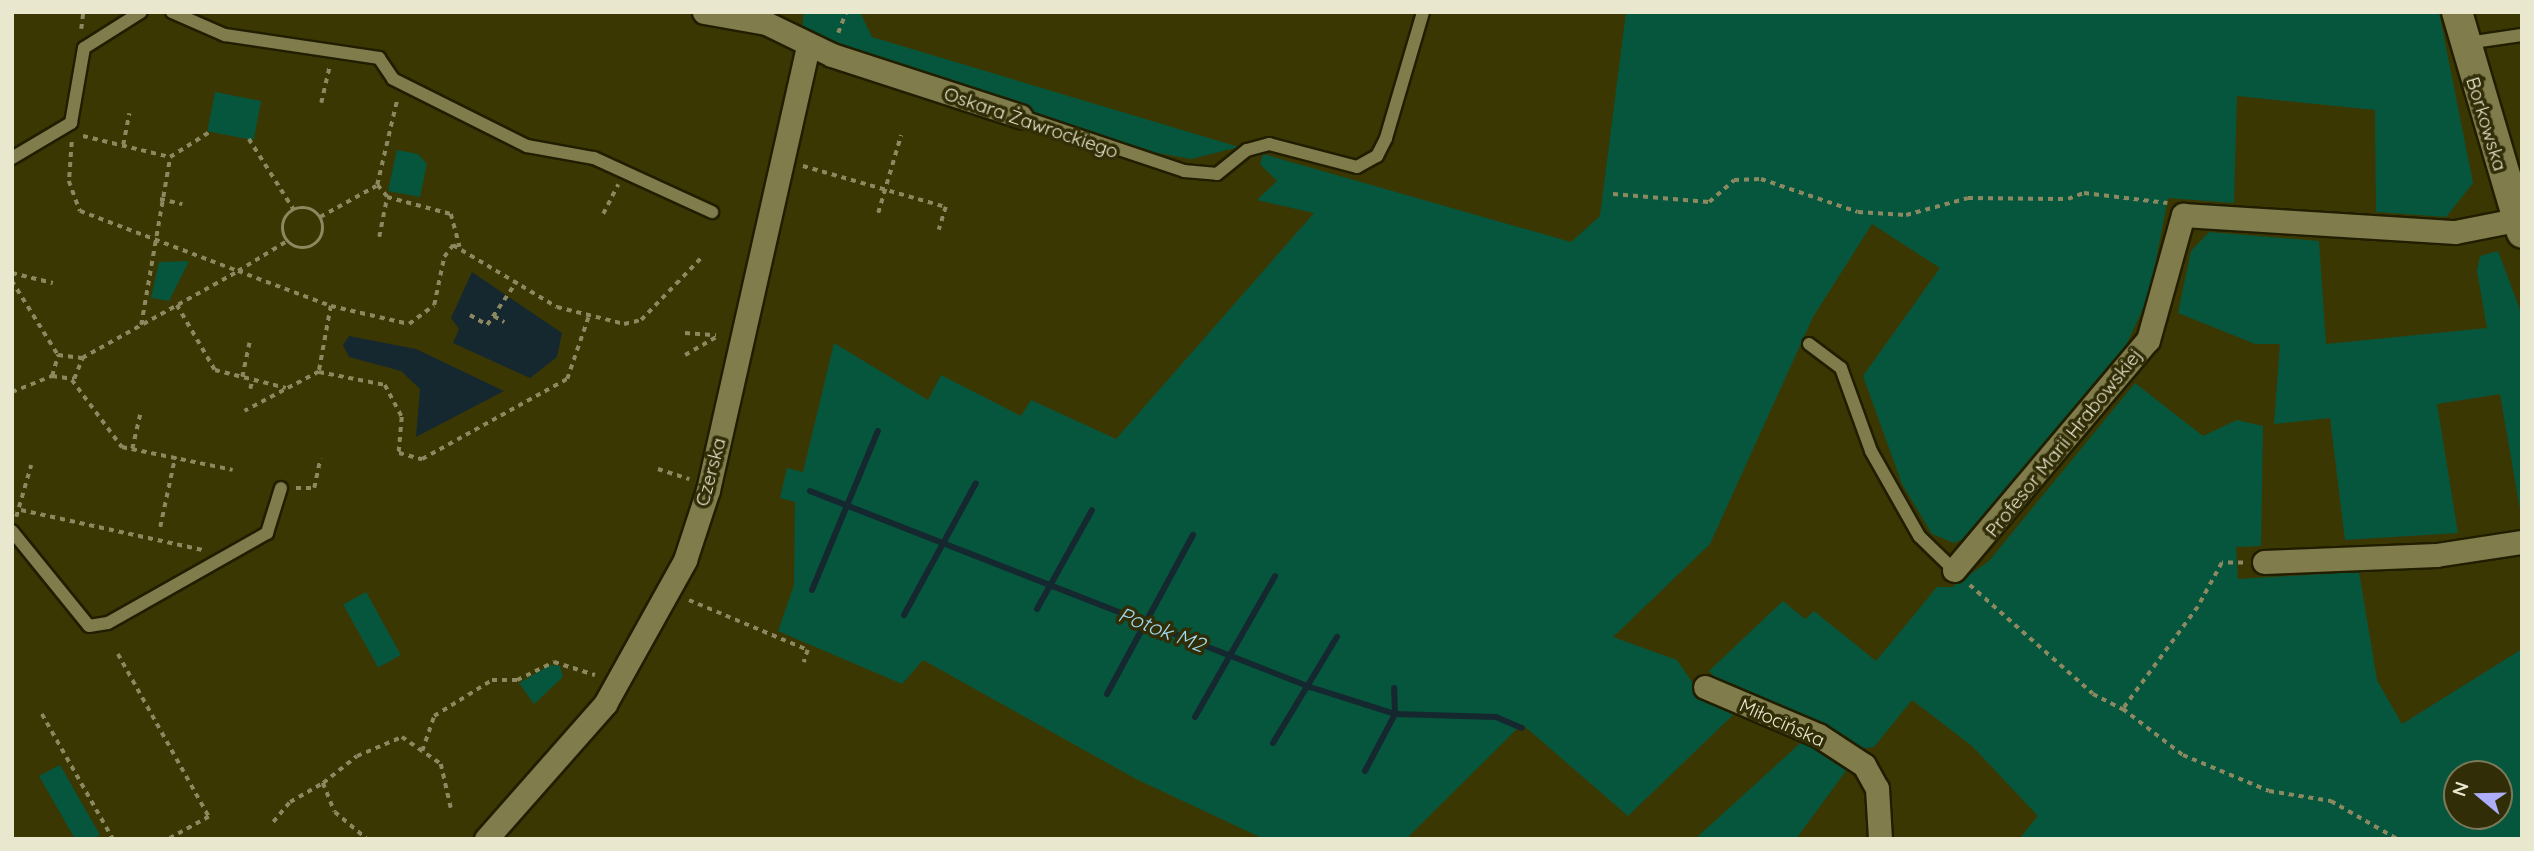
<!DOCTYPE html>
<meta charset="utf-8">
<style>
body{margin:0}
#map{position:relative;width:2534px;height:851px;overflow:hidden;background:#3b3703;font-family:Quicksand,sans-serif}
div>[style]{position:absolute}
.green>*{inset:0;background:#06563d;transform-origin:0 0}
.water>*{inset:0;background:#15282f}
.stream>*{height:6px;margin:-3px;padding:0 3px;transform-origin:3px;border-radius:3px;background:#15282f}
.path>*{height:3.5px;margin-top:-1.75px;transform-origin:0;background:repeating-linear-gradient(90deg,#8c8961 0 5px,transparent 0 10px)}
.path>.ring{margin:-1.75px;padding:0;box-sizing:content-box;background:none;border:3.5px solid #8c8961;border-radius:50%}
.roads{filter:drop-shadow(2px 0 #211e00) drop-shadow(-2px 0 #211e00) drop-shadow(0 2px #211e00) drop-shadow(0 -2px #211e00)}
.service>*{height:12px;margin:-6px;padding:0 6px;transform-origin:6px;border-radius:6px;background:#807c4c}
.minor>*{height:23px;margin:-11.5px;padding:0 11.5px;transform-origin:11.5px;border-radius:11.5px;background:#807c4c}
.tertiary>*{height:30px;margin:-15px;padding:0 15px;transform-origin:15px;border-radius:15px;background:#807c4c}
span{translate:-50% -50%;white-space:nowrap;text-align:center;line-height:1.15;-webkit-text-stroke:7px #302d07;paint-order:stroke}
.street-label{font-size:19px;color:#e9e8ce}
.water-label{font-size:21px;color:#a0dbf2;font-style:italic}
.frame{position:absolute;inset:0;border:14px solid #e9e8ce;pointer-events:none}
.north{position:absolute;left:2443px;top:760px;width:70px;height:70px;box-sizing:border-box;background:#302d07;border:2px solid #7a7857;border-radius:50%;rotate:289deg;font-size:19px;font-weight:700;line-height:28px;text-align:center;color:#e9e8ce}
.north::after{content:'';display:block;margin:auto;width:24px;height:32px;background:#afaefa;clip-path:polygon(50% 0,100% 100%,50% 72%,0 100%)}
</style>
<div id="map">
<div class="green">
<div style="clip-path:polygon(804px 12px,860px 12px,872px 37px,1239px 147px,1191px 159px,1124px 147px,1032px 116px,1026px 106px,844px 48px,802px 29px)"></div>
<div style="clip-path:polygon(1626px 12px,2439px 12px,2473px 183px,2446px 217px,2376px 212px,2375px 110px,2237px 96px,2234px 203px,2168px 198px,2149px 296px,2126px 345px,1966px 538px,1954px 543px,1932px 534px,1902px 484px,1863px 376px,1940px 268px,1872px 224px,1813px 317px,1710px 544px,1613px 637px,1677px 660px,1698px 691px,1733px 715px,1628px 816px,1522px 724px,1406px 839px,1264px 839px,1136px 779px,923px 660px,902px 684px,778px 631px,794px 585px,795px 502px,780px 498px,787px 468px,803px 472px,834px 343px,928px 400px,941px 375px,1021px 416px,1031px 400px,1116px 439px,1314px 213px,1257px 200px,1277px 181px,1260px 164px,1263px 154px,1571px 242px,1600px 216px)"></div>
<div style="left:215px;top:92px;width:47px;height:40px;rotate:11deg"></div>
<div style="clip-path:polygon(397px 150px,418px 154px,427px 164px,420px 197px,388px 191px)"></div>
<div style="clip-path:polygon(2209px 232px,2319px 241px,2326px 344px,2487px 328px,2477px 271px,2480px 256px,2498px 251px,2522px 315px,2522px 521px,2500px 394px,2437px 404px,2458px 533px,2345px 540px,2330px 418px,2274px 424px,2280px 344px,2255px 344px,2178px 313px,2191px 251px)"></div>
<div style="clip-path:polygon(189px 261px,169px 301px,151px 298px,159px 262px)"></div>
<div style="clip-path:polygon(evenodd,2135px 383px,2203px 436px,2237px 420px,2263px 426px,2261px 546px,2236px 547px,2238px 579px,2359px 572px,2377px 680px,2402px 724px,2522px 649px,2522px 839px,2019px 839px,2038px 816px,1972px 746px,1912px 700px,1874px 747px,1858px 749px,1723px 686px,1709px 671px,1783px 601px,1805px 619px,1814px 611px,1876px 661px,1937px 587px,1952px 587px,1989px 561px,2135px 383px,2457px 774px,2499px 774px,2499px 816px,2457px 816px,2457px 774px)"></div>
<div style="left:366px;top:592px;width:72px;height:26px;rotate:61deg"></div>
<div style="clip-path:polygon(550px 665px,560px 666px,563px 677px,534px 704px,519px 683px)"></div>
<div style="clip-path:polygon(1806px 738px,1848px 768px,1796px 839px,1695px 839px)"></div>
<div style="clip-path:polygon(60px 765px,100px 835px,93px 839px,75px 839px,39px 776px)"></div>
</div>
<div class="water">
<div style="clip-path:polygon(472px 272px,562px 333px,557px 357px,530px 378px,453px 343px,459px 329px,451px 318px)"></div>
<div style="clip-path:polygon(349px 336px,416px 349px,504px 391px,416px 437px,420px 389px,401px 371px,349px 357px,343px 345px)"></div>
</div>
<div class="stream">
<div style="left:810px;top:491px;width:537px;rotate:21.41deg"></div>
<div style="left:1310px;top:687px;width:89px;rotate:17.6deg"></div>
<div style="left:1395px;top:714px;width:101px;rotate:1.7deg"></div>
<div style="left:1496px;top:717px;width:28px;rotate:23deg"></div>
<div style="left:812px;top:590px;width:172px;rotate:-67.5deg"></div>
<div style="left:1037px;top:609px;width:113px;rotate:-60.9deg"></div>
<div style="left:904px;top:615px;width:150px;rotate:-61.4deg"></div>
<div style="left:1107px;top:694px;width:181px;rotate:-61.6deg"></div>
<div style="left:1195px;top:717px;width:162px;rotate:-60.4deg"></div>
<div style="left:1273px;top:743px;width:124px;rotate:-58.9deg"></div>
<div style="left:1365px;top:771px;width:64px;rotate:-62.2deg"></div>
<div style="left:1395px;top:714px;width:26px;rotate:-92deg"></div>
</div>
<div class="path">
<div style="left:81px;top:29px;width:17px;rotate:-83deg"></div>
<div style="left:838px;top:33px;width:22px;rotate:-69deg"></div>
<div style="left:321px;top:103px;width:37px;rotate:-77deg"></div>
<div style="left:83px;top:136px;width:89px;rotate:13.6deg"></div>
<div style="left:249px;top:139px;width:84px;rotate:57.6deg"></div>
<div style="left:72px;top:142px;width:39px;rotate:94deg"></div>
<div style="left:69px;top:181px;width:32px;rotate:70deg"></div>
<div style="left:80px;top:211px;width:169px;rotate:20.8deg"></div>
<div style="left:238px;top:271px;width:57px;rotate:-31.5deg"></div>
<div style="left:123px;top:145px;width:32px;rotate:-79deg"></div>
<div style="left:803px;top:166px;width:149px;rotate:16deg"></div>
<div style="left:946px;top:207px;width:24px;rotate:107deg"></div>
<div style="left:1613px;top:194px;width:96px;rotate:4.8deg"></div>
<div style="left:1709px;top:202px;width:33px;rotate:-41deg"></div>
<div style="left:1734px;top:180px;width:27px;rotate:-2deg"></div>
<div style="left:1761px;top:179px;width:102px;rotate:18.8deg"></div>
<div style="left:1858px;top:212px;width:48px;rotate:3.6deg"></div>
<div style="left:1906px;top:215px;width:64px;rotate:-15.3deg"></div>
<div style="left:1968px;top:198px;width:100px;rotate:0.6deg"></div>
<div style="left:2068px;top:199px;width:17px;rotate:-21deg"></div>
<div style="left:2084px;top:193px;width:84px;rotate:6.9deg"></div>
<div style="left:387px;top:197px;width:16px;rotate:-130deg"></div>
<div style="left:377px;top:185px;width:87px;rotate:-76.8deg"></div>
<div style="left:160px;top:199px;width:23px;rotate:13deg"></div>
<div class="ring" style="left:283px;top:208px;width:36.5px;height:36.5px"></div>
<div style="left:878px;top:213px;width:81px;rotate:-73.6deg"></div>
<div style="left:603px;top:214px;width:33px;rotate:-63deg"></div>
<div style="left:320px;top:217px;width:64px;rotate:-29deg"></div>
<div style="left:379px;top:237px;width:41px;rotate:-78.7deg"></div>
<div style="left:387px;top:197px;width:66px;rotate:14.9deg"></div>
<div style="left:451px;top:214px;width:34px;rotate:75deg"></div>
<div style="left:12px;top:273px;width:42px;rotate:13.7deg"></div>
<div style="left:12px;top:281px;width:87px;rotate:58.1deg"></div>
<div style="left:177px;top:305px;width:75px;rotate:59.7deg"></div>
<div style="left:215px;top:370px;width:73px;rotate:14.2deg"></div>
<div style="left:331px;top:306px;width:80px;rotate:13deg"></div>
<div style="left:409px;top:324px;width:31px;rotate:-37deg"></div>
<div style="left:434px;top:305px;width:49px;rotate:-78.2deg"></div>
<div style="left:444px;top:257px;width:15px;rotate:-53deg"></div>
<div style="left:453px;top:245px;width:121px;rotate:30.8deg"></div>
<div style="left:557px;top:307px;width:69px;rotate:14.2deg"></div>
<div style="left:624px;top:324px;width:17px;rotate:-13deg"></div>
<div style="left:641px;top:320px;width:88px;rotate:-45.9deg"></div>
<div style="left:470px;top:315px;width:20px;rotate:30deg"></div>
<div style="left:487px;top:325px;width:53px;rotate:-55.7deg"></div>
<div style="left:494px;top:316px;width:12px;rotate:31deg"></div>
<div style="left:141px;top:325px;width:170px;rotate:-80.2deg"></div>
<div style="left:170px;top:157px;width:49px;rotate:-32.4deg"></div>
<div style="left:685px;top:333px;width:31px;rotate:4deg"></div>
<div style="left:685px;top:355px;width:39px;rotate:-30deg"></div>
<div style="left:319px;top:372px;width:67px;rotate:11.1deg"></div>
<div style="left:385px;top:385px;width:36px;rotate:62deg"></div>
<div style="left:402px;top:417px;width:36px;rotate:95deg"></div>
<div style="left:399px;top:453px;width:24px;rotate:15deg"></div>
<div style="left:422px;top:459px;width:166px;rotate:-28.9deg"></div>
<div style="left:567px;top:379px;width:65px;rotate:-71deg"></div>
<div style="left:52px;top:376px;width:22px;rotate:-74deg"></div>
<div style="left:58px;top:355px;width:24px;rotate:7deg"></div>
<div style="left:82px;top:358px;width:179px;rotate:-29.1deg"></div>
<div style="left:238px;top:271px;width:99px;rotate:20.6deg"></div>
<div style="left:331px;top:306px;width:67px;rotate:100.3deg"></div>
<div style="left:319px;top:372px;width:84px;rotate:152.2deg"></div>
<div style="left:52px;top:376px;width:22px;rotate:8deg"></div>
<div style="left:74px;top:379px;width:22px;rotate:-68deg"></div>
<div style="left:242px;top:377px;width:35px;rotate:-78deg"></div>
<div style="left:72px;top:380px;width:84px;rotate:53.3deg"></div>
<div style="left:122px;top:447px;width:113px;rotate:11.7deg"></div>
<div style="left:250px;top:389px;width:8px;rotate:-76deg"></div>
<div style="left:12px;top:392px;width:43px;rotate:-21.8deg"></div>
<div style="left:132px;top:449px;width:37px;rotate:-77deg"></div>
<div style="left:658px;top:469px;width:33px;rotate:18deg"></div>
<div style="left:296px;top:488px;width:18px"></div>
<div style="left:314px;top:488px;width:30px;rotate:-78deg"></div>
<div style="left:21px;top:510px;width:186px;rotate:12.4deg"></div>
<div style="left:16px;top:517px;width:54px;rotate:-73.9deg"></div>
<div style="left:160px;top:527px;width:72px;rotate:-77.9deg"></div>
<div style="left:2243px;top:563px;width:21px;rotate:180deg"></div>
<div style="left:2222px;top:563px;width:50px;rotate:118.6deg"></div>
<div style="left:2198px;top:607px;width:127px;rotate:126.3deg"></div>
<div style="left:2123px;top:709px;width:76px;rotate:37.5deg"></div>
<div style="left:2183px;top:755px;width:93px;rotate:22.7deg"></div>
<div style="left:2269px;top:791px;width:63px;rotate:9.2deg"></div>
<div style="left:2331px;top:801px;width:76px;rotate:29.9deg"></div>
<div style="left:1970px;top:585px;width:164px;rotate:41.5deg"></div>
<div style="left:2093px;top:694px;width:34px;rotate:27deg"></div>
<div style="left:689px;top:600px;width:129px;rotate:22.8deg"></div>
<div style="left:808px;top:650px;width:13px;rotate:108deg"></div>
<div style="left:118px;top:654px;width:187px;rotate:60.8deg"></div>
<div style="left:209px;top:817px;width:46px;rotate:151.2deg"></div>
<div style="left:42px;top:714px;width:144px;rotate:60.4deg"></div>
<div style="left:422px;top:751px;width:37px;rotate:-71deg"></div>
<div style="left:434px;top:716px;width:68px;rotate:-31.8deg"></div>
<div style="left:492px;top:680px;width:25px"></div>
<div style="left:517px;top:680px;width:41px;rotate:-25.9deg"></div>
<div style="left:554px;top:662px;width:43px;rotate:17.6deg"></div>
<div style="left:323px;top:783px;width:43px;rotate:-38.5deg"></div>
<div style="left:357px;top:756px;width:49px;rotate:-22.9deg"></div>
<div style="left:402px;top:737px;width:47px;rotate:34.7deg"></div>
<div style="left:441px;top:764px;width:45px;rotate:77.2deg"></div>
<div style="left:273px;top:822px;width:26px;rotate:-50deg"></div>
<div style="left:290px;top:802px;width:38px;rotate:-30deg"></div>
<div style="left:323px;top:783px;width:31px;rotate:68deg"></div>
<div style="left:335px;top:812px;width:42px;rotate:40.2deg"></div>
</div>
<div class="roads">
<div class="service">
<div style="left:172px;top:12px;width:58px;rotate:23.5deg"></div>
<div style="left:225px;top:35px;width:156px;rotate:8.5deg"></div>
<div style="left:379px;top:58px;width:25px;rotate:56deg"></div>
<div style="left:393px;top:79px;width:150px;rotate:26.6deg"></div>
<div style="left:527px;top:146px;width:68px;rotate:10.2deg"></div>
<div style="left:594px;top:158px;width:130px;rotate:24.6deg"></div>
<div style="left:2467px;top:43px;width:56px;rotate:-8.3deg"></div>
<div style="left:1020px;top:116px;width:173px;rotate:18.5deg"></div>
<div style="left:1184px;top:171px;width:33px;rotate:5deg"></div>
<div style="left:1217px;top:174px;width:38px;rotate:-39deg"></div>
<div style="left:1247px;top:150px;width:23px;rotate:-15deg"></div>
<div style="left:1269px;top:144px;width:91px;rotate:14.6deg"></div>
<div style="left:1357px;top:167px;width:23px;rotate:-29deg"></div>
<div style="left:1377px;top:156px;width:20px;rotate:-63deg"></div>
<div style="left:1386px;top:138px;width:131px;rotate:-73.6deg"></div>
<div style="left:12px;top:158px;width:69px;rotate:-30.7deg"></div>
<div style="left:71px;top:123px;width:76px;rotate:-80.2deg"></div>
<div style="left:84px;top:48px;width:67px;rotate:-32.3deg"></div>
<div style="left:1809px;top:344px;width:40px;rotate:37deg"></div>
<div style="left:1841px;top:368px;width:88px;rotate:70.1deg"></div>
<div style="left:1871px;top:451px;width:98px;rotate:60.5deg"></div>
<div style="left:1919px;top:536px;width:49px;rotate:44.2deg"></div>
<div style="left:12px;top:531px;width:122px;rotate:51deg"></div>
<div style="left:89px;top:626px;width:19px;rotate:-9deg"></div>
<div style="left:108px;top:623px;width:183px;rotate:-29.5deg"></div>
<div style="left:267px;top:533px;width:47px;rotate:-72.7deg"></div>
</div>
<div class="minor">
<div style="left:704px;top:12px;width:63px;rotate:10.1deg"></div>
<div style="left:766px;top:23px;width:73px;rotate:25.9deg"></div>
<div style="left:832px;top:55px;width:198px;rotate:18deg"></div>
<div style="left:2264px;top:562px;width:172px;rotate:-2.3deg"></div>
<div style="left:2436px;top:555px;width:87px;rotate:-8.6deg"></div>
<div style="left:1954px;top:570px;width:301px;rotate:-49.9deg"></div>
<div style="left:2148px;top:340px;width:130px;rotate:-74.4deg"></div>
<div style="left:2183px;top:215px;width:273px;rotate:3.6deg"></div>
<div style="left:2455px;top:232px;width:62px;rotate:-11.1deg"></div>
<div style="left:1705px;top:687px;width:123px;rotate:23deg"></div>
<div style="left:1818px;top:735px;width:55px;rotate:33.1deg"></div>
<div style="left:1864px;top:765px;width:26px;rotate:61deg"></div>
<div style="left:1877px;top:788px;width:51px;rotate:86.6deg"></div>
<div style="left:486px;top:839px;width:180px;rotate:-48.6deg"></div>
<div style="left:605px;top:704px;width:165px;rotate:-60.9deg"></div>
<div style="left:685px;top:560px;width:74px;rotate:-71.8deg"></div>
<div style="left:708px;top:490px;width:455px;rotate:-77.3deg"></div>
</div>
<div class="tertiary">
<div style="left:2457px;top:12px;width:230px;rotate:73.6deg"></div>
</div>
</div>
<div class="street-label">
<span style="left:1031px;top:123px;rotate:19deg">Oskara Żawrockiego</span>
<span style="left:2486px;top:124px;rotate:73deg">Borkowska</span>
<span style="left:2064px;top:443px;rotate:-51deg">Profesor Marii Hrabowskiej</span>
<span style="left:711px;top:472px;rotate:-75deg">Czerska</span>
<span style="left:1782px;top:723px;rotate:24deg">Miłocińska</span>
</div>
<div class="water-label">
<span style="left:1162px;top:629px;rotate:21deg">Potok M2</span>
</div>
<div class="frame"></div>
<div class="north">N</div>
</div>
